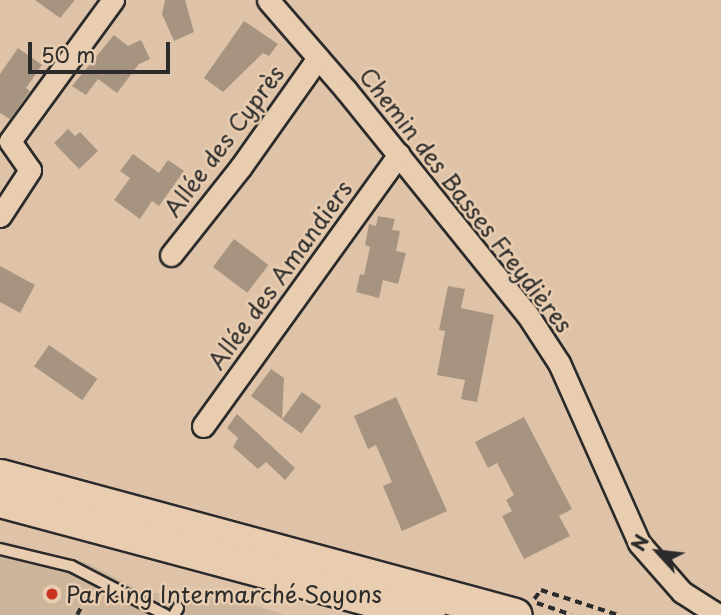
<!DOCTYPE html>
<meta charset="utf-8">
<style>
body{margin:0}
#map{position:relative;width:721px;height:615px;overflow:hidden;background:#dec3a8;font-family:"Playpen Sans",sans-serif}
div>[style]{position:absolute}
.built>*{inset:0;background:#cdb59c}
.building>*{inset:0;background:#a69481;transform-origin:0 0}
.path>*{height:3.5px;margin-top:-1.75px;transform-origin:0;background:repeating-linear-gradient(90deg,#2b2b2b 0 7px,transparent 0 12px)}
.roads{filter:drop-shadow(2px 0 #2b2b2b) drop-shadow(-2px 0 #2b2b2b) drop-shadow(0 2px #2b2b2b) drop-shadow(0 -2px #2b2b2b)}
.lane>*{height:10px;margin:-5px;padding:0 5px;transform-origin:5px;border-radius:5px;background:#e9cdb0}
.street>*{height:21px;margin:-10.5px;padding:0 10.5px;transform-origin:10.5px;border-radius:10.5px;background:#e9cdb0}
.primary>*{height:33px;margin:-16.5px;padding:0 16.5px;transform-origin:16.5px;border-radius:16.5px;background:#e9cdb0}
.dots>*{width:19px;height:19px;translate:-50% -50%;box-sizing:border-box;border:4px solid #e9cdb0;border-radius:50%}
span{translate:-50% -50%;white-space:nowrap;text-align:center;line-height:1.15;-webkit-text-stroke:5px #e9cdb0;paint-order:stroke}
.street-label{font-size:23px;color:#2b2b2b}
.poi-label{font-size:23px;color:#2b2b2b}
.left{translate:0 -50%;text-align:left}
.north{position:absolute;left:623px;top:517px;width:70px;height:70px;-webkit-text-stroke:5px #e9cdb0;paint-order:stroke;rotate:297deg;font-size:19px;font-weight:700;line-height:28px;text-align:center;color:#2b2b2b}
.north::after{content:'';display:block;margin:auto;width:24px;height:32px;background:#2b2b2b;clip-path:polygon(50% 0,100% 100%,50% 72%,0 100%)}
.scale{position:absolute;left:28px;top:42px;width:142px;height:32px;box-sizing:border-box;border:4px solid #2b2b2b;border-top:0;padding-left:9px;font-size:21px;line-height:24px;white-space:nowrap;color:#2b2b2b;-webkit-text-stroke:5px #e9cdb0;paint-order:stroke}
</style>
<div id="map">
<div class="built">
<div style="clip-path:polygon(0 540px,87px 563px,145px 593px,213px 593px,286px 615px,0 615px)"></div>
</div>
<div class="building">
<div style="clip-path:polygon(35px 0,75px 0,60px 18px)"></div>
<div style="clip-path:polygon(165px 0,185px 0,194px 32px,174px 41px,162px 14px)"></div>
<div style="clip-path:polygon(244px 21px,278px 44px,269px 56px,263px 53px,223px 92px,204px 78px)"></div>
<div style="clip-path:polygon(114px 35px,128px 46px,141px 40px,150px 59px,139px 64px,117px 93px,98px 79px,86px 95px,72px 86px)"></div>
<div style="clip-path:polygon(18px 48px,42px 65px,26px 88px,30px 91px,10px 119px,0 113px,0 74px)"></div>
<div style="clip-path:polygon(68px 129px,75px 136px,80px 132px,98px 151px,79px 169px,54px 143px)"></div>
<div style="clip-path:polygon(133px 154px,159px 173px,168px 160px,184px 171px,159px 206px,152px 201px,140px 219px,114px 200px,130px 178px,120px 171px)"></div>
<div style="clip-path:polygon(378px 216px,395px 219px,392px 230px,400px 231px,396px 251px,406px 253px,398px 284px,383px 280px,379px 298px,356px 292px,360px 274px,364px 275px,370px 247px,365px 245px,369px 224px,376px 226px)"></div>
<div style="left:234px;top:239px;width:43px;height:35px;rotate:37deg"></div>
<div style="clip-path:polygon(0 266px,35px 285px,20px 313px,0 302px)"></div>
<div style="clip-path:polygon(448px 286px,465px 289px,461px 308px,494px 315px,477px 402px,461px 399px,465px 380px,437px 375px,445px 331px,439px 330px)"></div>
<div style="left:49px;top:345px;width:59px;height:26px;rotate:35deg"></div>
<div style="clip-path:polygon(271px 369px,284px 378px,282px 419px,251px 396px)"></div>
<div style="left:302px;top:392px;width:24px;height:34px;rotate:36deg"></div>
<div style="clip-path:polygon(396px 397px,447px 511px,402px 531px,383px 486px,392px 482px,376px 445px,368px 449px,354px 416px)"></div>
<div style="clip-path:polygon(237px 414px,295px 468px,285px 480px,266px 462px,258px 469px,233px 447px,238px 438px,227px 428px)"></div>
<div style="clip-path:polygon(524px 417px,572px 509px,559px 516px,570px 536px,524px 559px,502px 516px,512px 511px,506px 500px,514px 495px,497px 463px,488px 468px,475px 442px)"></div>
</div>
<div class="path">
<div style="left:534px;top:599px;width:11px;rotate:-52deg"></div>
<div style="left:541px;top:590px;width:81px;rotate:18deg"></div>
<div style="left:537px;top:603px;width:36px;rotate:19deg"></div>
<div style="left:77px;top:615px;width:27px;rotate:-63deg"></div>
</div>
<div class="roads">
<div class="lane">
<div style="left:0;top:549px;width:73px;rotate:13.5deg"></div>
<div style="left:71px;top:566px;width:107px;rotate:27.3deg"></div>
<div style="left:174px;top:615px;width:8px;rotate:-60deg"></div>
</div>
<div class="street">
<div style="left:268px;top:0;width:119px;rotate:49.1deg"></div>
<div style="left:346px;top:90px;width:288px;rotate:51.1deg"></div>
<div style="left:527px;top:314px;width:59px;rotate:56.9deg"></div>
<div style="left:559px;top:363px;width:197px;rotate:66deg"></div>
<div style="left:639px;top:543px;width:65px;rotate:48.7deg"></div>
<div style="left:682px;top:592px;width:43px;rotate:32.6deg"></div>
<div style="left:0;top:216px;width:55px;rotate:-56.9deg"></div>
<div style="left:30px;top:170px;width:35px;rotate:-125deg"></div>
<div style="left:10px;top:141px;width:175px;rotate:-53.9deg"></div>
<div style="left:171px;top:255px;width:111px;rotate:-51.6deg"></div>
<div style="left:240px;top:168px;width:135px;rotate:-54.7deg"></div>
<div style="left:203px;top:426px;width:335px;rotate:-54.2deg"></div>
</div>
<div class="primary">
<div style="left:0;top:476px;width:533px;rotate:15.1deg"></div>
<div style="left:0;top:500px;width:443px;rotate:15deg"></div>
</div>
</div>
<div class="dots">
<div style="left:52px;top:594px;background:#c8321e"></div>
</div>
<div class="street-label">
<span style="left:224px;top:141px;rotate:-53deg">Allée des Cyprès</span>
<span style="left:466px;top:200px;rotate:52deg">Chemin des Basses Freydières</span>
<span style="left:280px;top:275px;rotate:-54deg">Allée des Amandiers</span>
</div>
<div class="poi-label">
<span class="left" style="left:66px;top:594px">Parking Intermarché Soyons</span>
</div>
<div class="north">N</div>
<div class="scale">50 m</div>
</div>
